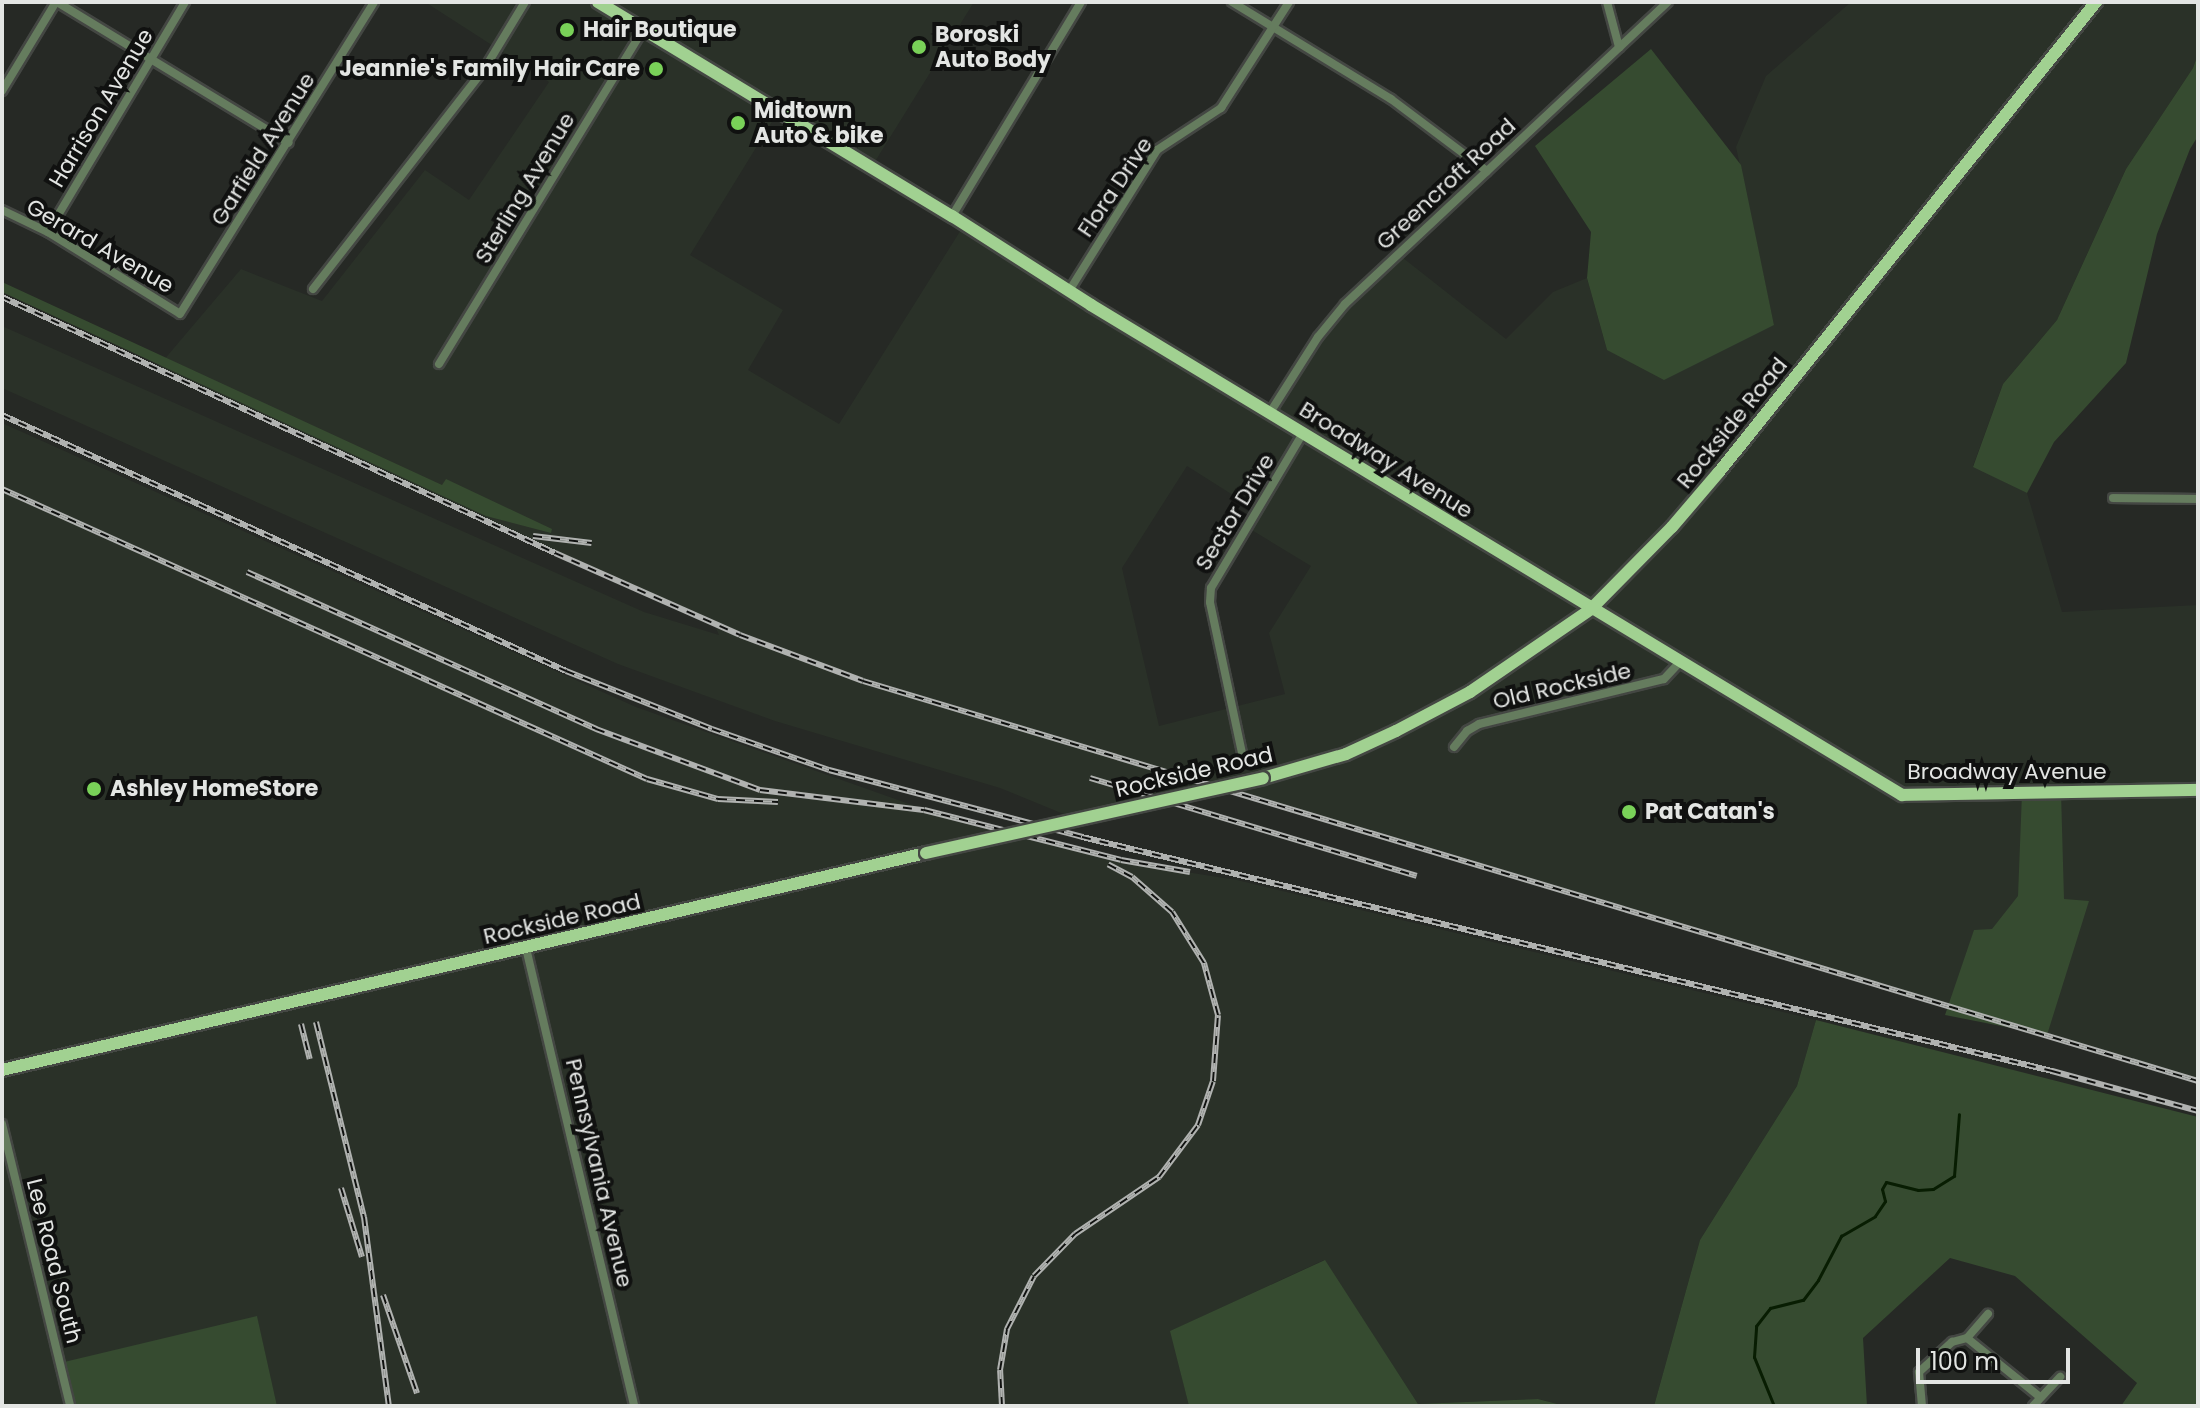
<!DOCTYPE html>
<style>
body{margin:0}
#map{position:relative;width:2200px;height:1408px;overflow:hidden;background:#262925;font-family:Poppins,sans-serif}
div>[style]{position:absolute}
.built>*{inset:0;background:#2a3128}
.green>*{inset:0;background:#364b30}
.stream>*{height:3px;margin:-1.5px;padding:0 1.5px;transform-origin:1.5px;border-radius:1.5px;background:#081d02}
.roads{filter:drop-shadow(2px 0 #444743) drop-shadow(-2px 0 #444743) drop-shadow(0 2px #444743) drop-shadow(0 -2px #444743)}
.minor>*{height:8px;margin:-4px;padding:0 4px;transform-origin:4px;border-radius:4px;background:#657c5e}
.primary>*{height:12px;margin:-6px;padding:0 6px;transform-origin:6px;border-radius:6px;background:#a1d191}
.rail>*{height:6px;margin-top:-3px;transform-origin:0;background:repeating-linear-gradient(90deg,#101110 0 9px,#b0b2b0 0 18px);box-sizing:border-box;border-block:2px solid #b0b2b0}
.bridges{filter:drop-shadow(2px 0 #444743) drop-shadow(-2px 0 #444743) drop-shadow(0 2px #444743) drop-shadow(0 -2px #444743)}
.primary-bridge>*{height:12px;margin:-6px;padding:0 6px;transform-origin:6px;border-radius:6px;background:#a1d191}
.dots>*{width:22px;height:22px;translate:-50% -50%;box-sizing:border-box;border:4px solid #101110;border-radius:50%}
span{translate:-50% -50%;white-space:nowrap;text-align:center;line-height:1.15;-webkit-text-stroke:8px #101110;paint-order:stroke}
.poi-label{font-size:22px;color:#e3e5e3;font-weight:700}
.left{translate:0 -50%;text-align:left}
.right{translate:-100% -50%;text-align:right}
.street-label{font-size:22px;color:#e3e5e3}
.frame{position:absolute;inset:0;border:4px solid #e3e5e3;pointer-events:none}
.scale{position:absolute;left:1916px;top:1348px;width:154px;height:36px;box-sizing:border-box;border:4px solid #e3e5e3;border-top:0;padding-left:10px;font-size:24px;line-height:28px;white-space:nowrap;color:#e3e5e3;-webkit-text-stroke:6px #101110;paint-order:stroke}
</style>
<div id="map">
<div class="built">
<div style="clip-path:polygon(evenodd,425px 2px,974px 2px,871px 168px,778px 112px,690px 255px,783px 310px,748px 370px,839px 424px,964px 225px,1271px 411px,1318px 337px,1398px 254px,1506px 339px,1553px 292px,1587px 278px,1607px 350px,1774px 325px,1736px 147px,1766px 76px,1851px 2px,2198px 2px,2198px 54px,2193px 68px,2126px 169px,2057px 320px,2003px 384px,1973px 466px,2027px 493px,2062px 612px,2198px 605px,2198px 1082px,1227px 788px,1240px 783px,1066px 815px,1000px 788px,775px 721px,618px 664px,2px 388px,2px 326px,644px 612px,719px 635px,714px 624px,157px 368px,241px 269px,322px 301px,425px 170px,469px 200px,549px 82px,425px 2px,1187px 466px,1255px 509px,1245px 526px,1311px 566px,1269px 633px,1285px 694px,1159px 726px,1122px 568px,1187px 466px)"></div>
<div style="clip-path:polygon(2px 423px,636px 707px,946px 817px,1148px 866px,1237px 880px,1816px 1020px,1797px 1086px,1700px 1240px,1654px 1406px,1565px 1406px,1538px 1399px,1418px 1404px,1324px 1260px,1171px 1331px,1189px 1406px,277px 1406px,257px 1317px,70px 1406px,2px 1406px)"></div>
</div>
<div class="green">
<div style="clip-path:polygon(1651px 49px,1741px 165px,1774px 325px,1664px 380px,1607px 350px,1587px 278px,1591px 232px,1535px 146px)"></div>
<div style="clip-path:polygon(2198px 54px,2198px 136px,2190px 149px,2157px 234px,2126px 363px,2054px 442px,2027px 493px,1973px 467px,2003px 384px,2057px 320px,2126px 169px,2193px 68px)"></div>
<div style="clip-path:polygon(2px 282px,442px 485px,446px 479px,552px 529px,551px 533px,486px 516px,2px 292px)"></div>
<div style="clip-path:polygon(2061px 792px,2064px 899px,2089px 901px,2047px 1035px,1945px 1015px,1974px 930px,1992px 929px,2018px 896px,2022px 793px)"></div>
<div style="clip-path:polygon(1816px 1020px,2198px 1117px,2198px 1406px,2121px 1406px,2137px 1383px,2015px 1276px,1950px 1258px,1863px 1338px,1867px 1406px,1654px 1406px,1700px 1240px,1797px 1086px)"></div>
<div style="clip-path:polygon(1325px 1260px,1418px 1404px,1538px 1399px,1565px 1406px,1189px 1406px,1170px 1331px)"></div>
<div style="clip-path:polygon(257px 1316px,277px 1406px,70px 1406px,60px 1363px)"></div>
</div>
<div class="stream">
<div style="left:1774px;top:1406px;width:53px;rotate:-112.2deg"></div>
<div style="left:1754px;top:1357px;width:31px;rotate:-86deg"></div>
<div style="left:1756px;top:1326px;width:23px;rotate:-52deg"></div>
<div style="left:1770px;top:1308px;width:34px;rotate:-14deg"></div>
<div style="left:1803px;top:1300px;width:25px;rotate:-53deg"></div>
<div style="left:1818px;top:1280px;width:50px;rotate:-62.4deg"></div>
<div style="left:1841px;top:1236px;width:39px;rotate:-30deg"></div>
<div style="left:1875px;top:1216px;width:18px;rotate:-56deg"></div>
<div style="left:1885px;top:1201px;width:12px;rotate:-104deg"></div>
<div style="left:1882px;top:1189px;width:8px;rotate:-60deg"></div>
<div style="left:1886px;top:1182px;width:33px;rotate:14deg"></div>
<div style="left:1918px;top:1190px;width:15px;rotate:-4deg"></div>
<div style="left:1933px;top:1189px;width:25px;rotate:-32deg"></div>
<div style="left:1954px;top:1176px;width:62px;rotate:-85.4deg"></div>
</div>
<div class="roads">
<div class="minor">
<div style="left:57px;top:2px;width:271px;rotate:31.3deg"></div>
<div style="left:1232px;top:2px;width:186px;rotate:31.4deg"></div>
<div style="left:1391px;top:99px;width:120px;rotate:36.9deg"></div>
<div style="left:1607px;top:2px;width:47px;rotate:75.1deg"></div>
<div style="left:2px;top:91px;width:104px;rotate:-58.8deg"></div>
<div style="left:2px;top:210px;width:51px;rotate:25.6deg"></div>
<div style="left:48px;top:232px;width:155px;rotate:31.8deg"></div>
<div style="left:180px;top:314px;width:367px;rotate:-58.1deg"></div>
<div style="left:952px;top:216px;width:250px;rotate:-58.9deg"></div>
<div style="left:48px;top:232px;width:268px;rotate:-59.2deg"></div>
<div style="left:313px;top:289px;width:280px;rotate:-52.1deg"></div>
<div style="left:485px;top:68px;width:77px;rotate:-58.8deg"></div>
<div style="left:1069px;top:291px;width:166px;rotate:-58deg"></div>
<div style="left:1157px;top:150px;width:77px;rotate:-33.3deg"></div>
<div style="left:1221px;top:108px;width:126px;rotate:-57.3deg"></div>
<div style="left:439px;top:364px;width:391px;rotate:-58.6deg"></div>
<div style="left:1271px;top:411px;width:88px;rotate:-57.6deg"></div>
<div style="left:1318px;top:337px;width:43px;rotate:-50.7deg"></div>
<div style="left:1345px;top:304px;width:442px;rotate:-43.1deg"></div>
<div style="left:2113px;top:498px;width:85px;rotate:0.7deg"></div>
<div style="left:1454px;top:747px;width:21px;rotate:-51deg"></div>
<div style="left:1467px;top:731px;width:14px;rotate:-30deg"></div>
<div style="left:1479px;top:724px;width:190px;rotate:-13.7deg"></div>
<div style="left:1664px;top:679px;width:23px;rotate:-47deg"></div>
<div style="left:1242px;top:753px;width:154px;rotate:-102deg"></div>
<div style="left:1210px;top:602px;width:14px;rotate:-86deg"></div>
<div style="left:1211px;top:588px;width:180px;rotate:-59.3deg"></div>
<div style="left:526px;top:948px;width:471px;rotate:76.7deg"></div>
<div style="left:2px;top:1124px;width:290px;rotate:76.4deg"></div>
<div style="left:1967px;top:1338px;width:94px;rotate:38.9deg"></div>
<div style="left:1922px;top:1406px;width:34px;rotate:-95deg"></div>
<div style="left:1919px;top:1372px;width:45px;rotate:-42.3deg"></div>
<div style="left:1952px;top:1342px;width:16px;rotate:-15deg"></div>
<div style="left:1967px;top:1338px;width:32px;rotate:-49deg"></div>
<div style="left:2033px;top:1406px;width:40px;rotate:-47deg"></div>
</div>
<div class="primary">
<div style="left:598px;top:2px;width:414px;rotate:31.2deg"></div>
<div style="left:952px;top:216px;width:165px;rotate:32.6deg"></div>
<div style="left:1091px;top:305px;width:948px;rotate:31.14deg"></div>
<div style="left:1902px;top:795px;width:296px;rotate:-1deg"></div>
<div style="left:1263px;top:778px;width:86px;rotate:-16.1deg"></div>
<div style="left:1346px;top:754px;width:55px;rotate:-24.7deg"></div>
<div style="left:1396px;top:731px;width:84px;rotate:-27.8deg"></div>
<div style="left:1470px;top:692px;width:147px;rotate:-34.4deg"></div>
<div style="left:1591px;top:609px;width:115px;rotate:-45.4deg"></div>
<div style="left:1672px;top:527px;width:72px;rotate:-49.5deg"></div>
<div style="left:1719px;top:472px;width:603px;rotate:-51.27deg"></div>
<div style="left:2px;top:1070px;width:949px;rotate:-13.22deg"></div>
</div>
</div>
<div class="rail">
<div style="left:2px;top:297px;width:609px;rotate:24.84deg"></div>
<div style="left:555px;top:553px;width:202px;rotate:23.9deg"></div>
<div style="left:740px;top:635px;width:131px;rotate:20.5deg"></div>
<div style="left:863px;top:681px;width:1394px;rotate:16.68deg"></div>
<div style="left:2px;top:415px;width:619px;rotate:24.41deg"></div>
<div style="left:566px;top:671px;width:157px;rotate:21.7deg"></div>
<div style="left:712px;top:729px;width:124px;rotate:19.3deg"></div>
<div style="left:829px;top:770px;width:262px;rotate:14.8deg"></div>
<div style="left:1082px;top:837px;width:998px;rotate:13.56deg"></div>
<div style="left:2052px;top:1071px;width:151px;rotate:15.3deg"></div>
<div style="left:2px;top:489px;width:707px;rotate:24.21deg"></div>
<div style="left:647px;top:779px;width:74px;rotate:15.7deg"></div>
<div style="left:718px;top:799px;width:60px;rotate:2.9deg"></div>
<div style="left:533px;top:536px;width:59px;rotate:6.8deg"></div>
<div style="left:247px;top:572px;width:383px;rotate:24.2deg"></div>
<div style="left:596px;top:729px;width:175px;rotate:20.4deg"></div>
<div style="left:760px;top:790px;width:165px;rotate:7deg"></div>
<div style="left:924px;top:810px;width:203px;rotate:14.2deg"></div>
<div style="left:1121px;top:860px;width:70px;rotate:9.9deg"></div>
<div style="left:1090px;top:778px;width:341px;rotate:16.7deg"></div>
<div style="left:316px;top:1022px;width:201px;rotate:76.2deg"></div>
<div style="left:364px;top:1217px;width:191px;rotate:82.5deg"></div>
<div style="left:301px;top:1024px;width:36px;rotate:76deg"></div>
<div style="left:341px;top:1188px;width:72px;rotate:73.1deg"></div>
<div style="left:383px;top:1295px;width:104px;rotate:70.9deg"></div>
<div style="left:1002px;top:1406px;width:36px;rotate:-93deg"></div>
<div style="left:1000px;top:1370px;width:42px;rotate:-80.3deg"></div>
<div style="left:1007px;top:1329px;width:59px;rotate:-63deg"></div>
<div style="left:1034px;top:1276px;width:59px;rotate:-45.7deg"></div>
<div style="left:1075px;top:1234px;width:102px;rotate:-34.2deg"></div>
<div style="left:1159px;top:1177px;width:65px;rotate:-53.1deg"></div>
<div style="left:1198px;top:1125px;width:46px;rotate:-71.2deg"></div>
<div style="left:1213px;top:1081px;width:66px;rotate:-85.7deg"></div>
<div style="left:1218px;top:1015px;width:54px;rotate:-105.1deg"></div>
<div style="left:1204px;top:963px;width:60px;rotate:-122.1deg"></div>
<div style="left:1172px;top:912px;width:53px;rotate:-138.8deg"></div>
<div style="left:1132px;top:877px;width:27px;rotate:-152deg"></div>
</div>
<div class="bridges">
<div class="primary-bridge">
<div style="left:926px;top:853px;width:345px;rotate:-12.5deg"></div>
</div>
</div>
<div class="dots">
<div style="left:567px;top:30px;background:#79d158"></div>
<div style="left:919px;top:47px;background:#79d158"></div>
<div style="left:656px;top:69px;background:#79d158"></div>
<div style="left:738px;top:123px;background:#79d158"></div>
<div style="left:94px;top:789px;background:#79d158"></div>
<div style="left:1629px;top:812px;background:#79d158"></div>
</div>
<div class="poi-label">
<span class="left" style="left:583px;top:30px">Hair Boutique</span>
<span class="left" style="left:935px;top:47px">Boroski<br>Auto Body</span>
<span class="right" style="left:640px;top:69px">Jeannie's Family Hair Care</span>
<span class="left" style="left:754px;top:123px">Midtown<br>Auto &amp; bike</span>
<span class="left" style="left:110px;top:789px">Ashley HomeStore</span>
<span class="left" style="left:1645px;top:812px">Pat Catan's</span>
</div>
<div class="street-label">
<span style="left:101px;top:108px;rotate:-59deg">Harrison Avenue</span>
<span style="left:263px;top:149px;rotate:-58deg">Garfield Avenue</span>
<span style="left:1446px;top:184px;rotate:-43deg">Greencroft Road</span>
<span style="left:1115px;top:187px;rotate:-56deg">Flora Drive</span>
<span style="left:525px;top:188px;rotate:-59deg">Sterling Avenue</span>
<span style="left:100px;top:246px;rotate:30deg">Gerard Avenue</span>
<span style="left:1732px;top:423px;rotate:-51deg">Rockside Road</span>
<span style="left:1386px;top:460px;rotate:32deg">Broadway Avenue</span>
<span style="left:1235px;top:512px;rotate:-59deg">Sector Drive</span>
<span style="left:1562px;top:686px;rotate:-13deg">Old Rockside</span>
<span style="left:1194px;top:772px;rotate:-13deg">Rockside Road</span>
<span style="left:2007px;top:772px">Broadway Avenue</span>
<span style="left:562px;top:919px;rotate:-13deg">Rockside Road</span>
<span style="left:599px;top:1173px;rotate:77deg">Pennsylvania Avenue</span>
<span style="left:54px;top:1261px;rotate:76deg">Lee Road South</span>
</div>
<div class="frame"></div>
<div class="scale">100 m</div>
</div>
